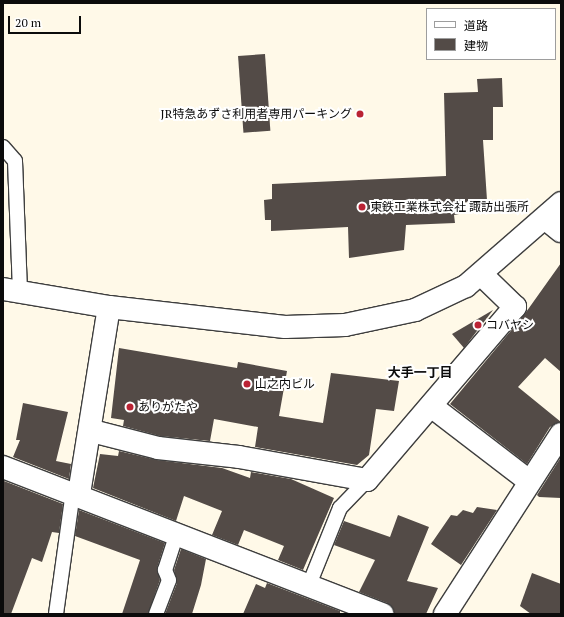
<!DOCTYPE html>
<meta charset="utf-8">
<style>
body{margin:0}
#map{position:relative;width:564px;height:617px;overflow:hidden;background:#fff9e8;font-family:"PT Serif","Noto Sans JP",serif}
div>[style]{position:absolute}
.building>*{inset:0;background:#534b47;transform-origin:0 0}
.roads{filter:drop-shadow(1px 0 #3e3e3e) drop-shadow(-1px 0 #3e3e3e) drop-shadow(0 1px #3e3e3e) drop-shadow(0 -1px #3e3e3e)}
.service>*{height:14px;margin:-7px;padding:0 7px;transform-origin:7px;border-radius:7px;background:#fff}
.minor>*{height:22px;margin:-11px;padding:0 11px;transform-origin:11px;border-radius:11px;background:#fff}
.tertiary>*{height:22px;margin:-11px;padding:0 11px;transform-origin:11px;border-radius:11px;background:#fff}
.dots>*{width:11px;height:11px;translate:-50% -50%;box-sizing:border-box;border:2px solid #fff;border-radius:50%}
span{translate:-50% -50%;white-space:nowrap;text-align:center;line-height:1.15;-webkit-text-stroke:4px #fff;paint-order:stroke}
.poi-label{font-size:12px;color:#0b0b0b}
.right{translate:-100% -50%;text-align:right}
.left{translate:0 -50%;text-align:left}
.neighbourhood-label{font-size:13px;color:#0b0b0b;font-weight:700}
.frame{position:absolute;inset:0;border:4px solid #0b0b0b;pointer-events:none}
.legend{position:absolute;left:426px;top:8px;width:130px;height:52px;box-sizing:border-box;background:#fff;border:1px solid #9d9d9d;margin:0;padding:5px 7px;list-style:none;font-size:12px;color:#0b0b0b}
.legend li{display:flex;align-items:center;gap:8px;height:20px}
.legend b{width:20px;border:1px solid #9d9d9d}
.scale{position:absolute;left:8px;top:16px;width:73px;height:18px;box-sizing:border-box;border:2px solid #0b0b0b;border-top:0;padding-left:5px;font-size:12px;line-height:14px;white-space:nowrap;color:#0b0b0b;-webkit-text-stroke:3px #fff;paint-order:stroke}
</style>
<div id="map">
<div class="building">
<div style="left:265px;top:54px;width:77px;height:27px;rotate:86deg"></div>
<div style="clip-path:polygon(502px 78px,503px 107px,493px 107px,493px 140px,483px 140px,487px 200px,459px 203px,459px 214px,454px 215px,455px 223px,406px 225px,404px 250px,349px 258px,348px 227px,271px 231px,271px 220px,265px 220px,264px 200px,272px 199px,272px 184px,446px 176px,444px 93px,478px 92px,477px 79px)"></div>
<div style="clip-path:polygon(561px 263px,561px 372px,545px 358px,518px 387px,561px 422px,550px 427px,527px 464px,450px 404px,524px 315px)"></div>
<div style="clip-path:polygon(493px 310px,464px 348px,452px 334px)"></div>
<div style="clip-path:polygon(119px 348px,237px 368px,238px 362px,287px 371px,279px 416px,323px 423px,331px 373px,399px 381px,394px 411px,376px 409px,369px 455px,357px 465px,255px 447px,258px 427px,214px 419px,210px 441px,160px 436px,123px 426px,124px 420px,111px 418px)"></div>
<div style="clip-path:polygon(23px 403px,68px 412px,56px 461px,71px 464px,69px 479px,13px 457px,20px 440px,16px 440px)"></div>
<div style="clip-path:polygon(119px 451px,157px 460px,222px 468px,250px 478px,251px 472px,291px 479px,334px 498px,303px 570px,278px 560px,284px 546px,244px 530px,238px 545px,212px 535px,222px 511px,184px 496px,176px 521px,93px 488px,100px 454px,118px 456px)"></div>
<div style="clip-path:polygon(561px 457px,561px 498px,539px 497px,537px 495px)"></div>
<div style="clip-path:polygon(4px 481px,63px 504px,59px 533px,52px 532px,42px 562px,32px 558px,11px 614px,3px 614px)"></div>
<div style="clip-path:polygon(477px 507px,497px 510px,461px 565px,431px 544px,451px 515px,457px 516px,463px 510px,473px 513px)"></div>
<div style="clip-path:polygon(79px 510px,165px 543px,157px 568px,160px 580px,148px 614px,122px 614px,140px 560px,75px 536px)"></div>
<div style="clip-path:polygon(398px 515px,429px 527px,407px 581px,438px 588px,426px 614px,394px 614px,387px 603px,359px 592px,375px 560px,334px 545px,344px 521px,390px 537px)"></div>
<div style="clip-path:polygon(181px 549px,206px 559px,201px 585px,192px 614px,165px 614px,177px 583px,174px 570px)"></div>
<div style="clip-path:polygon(532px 573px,561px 584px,561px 614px,531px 614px,520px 606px)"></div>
<div style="clip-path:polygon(267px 583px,340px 611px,340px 614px,243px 614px,256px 584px,265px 588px)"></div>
</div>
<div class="roads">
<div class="service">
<div style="left:3px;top:147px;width:18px;rotate:49deg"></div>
<div style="left:15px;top:161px;width:132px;rotate:87.8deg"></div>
<div style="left:309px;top:585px;width:83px;rotate:-68.1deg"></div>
<div style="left:340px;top:508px;width:39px;rotate:-46deg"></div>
<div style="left:56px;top:614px;width:123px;rotate:-82.1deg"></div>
<div style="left:156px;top:614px;width:36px;rotate:-69deg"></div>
<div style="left:169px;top:580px;width:11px;rotate:-112deg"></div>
<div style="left:165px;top:570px;width:39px;rotate:-72deg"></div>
</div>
<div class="minor">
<div style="left:546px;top:219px;width:19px;rotate:39deg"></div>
<div style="left:431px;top:406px;width:123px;rotate:37.4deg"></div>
<div style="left:92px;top:431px;width:68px;rotate:14.4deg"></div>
<div style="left:158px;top:448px;width:81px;rotate:6.3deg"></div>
<div style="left:239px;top:457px;width:130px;rotate:10.2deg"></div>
<div style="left:367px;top:480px;width:228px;rotate:-49.5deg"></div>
<div style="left:515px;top:307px;width:46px;rotate:-135.9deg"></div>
<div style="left:3px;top:467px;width:407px;rotate:21.2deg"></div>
<div style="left:79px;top:494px;width:189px;rotate:-80.9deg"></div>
<div style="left:445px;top:614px;width:214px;rotate:-57.2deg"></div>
</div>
<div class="tertiary">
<div style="left:3px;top:289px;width:108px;rotate:9.6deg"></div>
<div style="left:109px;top:307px;width:177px;rotate:6.5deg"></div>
<div style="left:285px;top:327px;width:60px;rotate:-1.9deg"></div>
<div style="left:345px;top:325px;width:72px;rotate:-12.1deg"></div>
<div style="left:415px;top:310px;width:56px;rotate:-25.2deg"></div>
<div style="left:466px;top:286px;width:126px;rotate:-41.1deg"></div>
</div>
</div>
<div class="dots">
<div style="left:360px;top:114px;background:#ba2334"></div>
<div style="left:362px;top:207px;background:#ba2334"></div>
<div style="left:478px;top:325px;background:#ba2334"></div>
<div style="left:247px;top:384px;background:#ba2334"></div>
<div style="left:130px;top:407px;background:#ba2334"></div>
</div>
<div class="poi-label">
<span class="right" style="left:352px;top:114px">JR特急あずさ利用者専用パーキング</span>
<span class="left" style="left:370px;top:207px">東鉄工業株式会社 諏訪出張所</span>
<span class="left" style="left:486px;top:325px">コバヤシ</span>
<span class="left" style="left:255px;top:384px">山之内ビル</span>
<span class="left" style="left:138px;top:407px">ありがたや</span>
</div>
<div class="neighbourhood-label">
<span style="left:420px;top:372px">大手一丁目</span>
</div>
<div class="frame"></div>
<ul class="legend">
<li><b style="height:5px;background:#fff"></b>道路</li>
<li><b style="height:11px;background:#534b47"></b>建物</li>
</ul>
<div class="scale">20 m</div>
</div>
